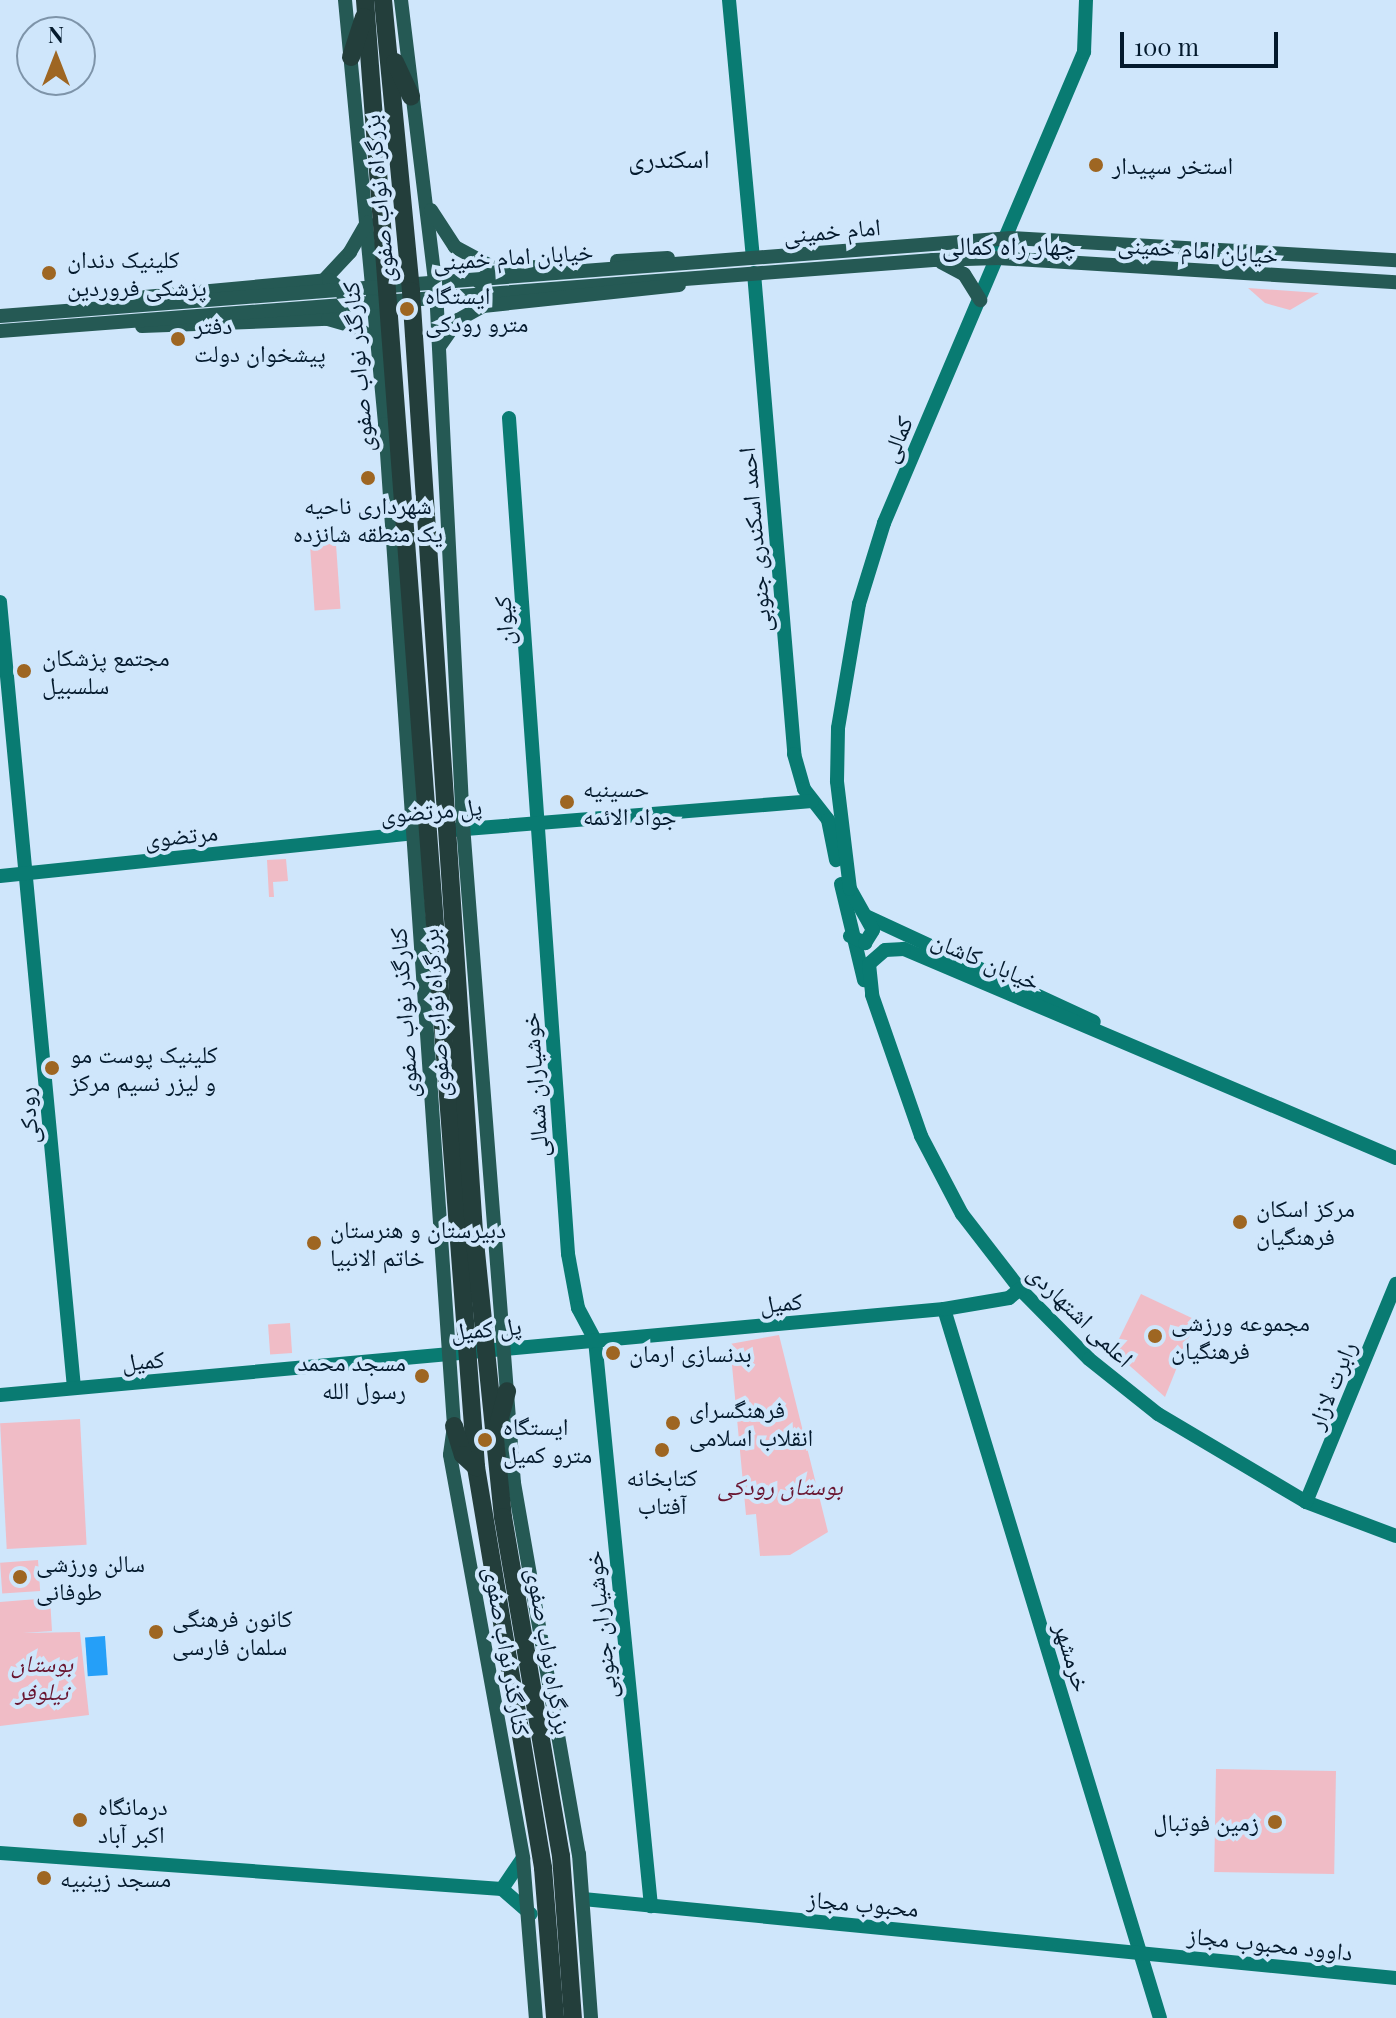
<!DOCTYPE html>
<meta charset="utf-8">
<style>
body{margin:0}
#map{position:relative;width:1396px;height:2018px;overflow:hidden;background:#cfe6fb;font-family:"Playfair Display","Noto Naskh Arabic",serif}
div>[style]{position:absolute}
.green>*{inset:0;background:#f0bcc6;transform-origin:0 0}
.water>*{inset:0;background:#259ff8;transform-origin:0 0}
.secondary>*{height:14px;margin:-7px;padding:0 7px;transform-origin:7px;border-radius:7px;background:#097b72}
.primary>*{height:14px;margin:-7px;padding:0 7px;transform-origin:7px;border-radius:7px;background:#255954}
.highway>*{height:18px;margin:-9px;padding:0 9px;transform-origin:9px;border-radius:9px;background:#233e3b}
.dots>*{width:22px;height:22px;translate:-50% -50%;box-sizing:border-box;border:4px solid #cfe6fb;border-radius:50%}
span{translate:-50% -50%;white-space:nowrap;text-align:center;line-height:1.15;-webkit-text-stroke:8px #cfe6fb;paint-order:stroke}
.poi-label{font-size:24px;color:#041a2d}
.left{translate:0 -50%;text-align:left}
.right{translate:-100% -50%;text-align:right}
.street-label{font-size:24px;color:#041a2d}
.park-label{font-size:24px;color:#691530;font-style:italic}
.neighbourhood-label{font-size:26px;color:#041a2d}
.north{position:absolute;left:16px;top:16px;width:80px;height:80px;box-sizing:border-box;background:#cfe6fb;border:2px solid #7e94a9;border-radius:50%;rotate:0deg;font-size:22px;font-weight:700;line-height:32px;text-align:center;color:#041a2d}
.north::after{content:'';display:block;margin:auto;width:28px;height:36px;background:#9e6622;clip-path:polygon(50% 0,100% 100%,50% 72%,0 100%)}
.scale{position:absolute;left:1120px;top:32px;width:158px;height:36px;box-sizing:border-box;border:4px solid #041a2d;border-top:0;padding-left:10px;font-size:24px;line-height:28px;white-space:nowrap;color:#041a2d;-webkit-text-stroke:6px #cfe6fb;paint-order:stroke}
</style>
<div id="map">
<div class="green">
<div style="clip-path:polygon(1248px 288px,1319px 293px,1290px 310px,1265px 303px)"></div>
<div style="left:335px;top:530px;width:79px;height:26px;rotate:86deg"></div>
<div style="clip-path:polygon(286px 859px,288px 881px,273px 882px,274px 897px,269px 897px,267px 860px)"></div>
<div style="clip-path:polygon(1141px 1294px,1196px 1320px,1165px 1397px,1113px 1351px)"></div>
<div style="left:290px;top:1323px;width:30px;height:22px;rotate:86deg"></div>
<div style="clip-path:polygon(779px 1335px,828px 1532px,790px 1555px,760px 1556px,756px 1514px,746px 1515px,730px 1344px)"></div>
<div style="left:80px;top:1419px;width:126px;height:80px;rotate:87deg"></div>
<div style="left:38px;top:1560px;width:31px;height:38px;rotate:86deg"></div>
<div style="clip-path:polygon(50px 1598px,52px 1631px,23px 1633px,80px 1632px,89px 1715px,0 1726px,0 1602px)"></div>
<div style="left:1216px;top:1769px;width:120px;height:103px;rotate:1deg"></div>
</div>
<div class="water">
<div style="left:105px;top:1636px;width:39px;height:20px;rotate:86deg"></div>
</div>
<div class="secondary">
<div style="left:729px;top:0;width:259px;rotate:84.7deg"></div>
<div style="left:754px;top:273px;width:483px;rotate:85.2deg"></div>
<div style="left:794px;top:754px;width:36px;rotate:74deg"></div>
<div style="left:804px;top:789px;width:39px;rotate:52deg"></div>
<div style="left:828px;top:820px;width:41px;rotate:78.7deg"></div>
<div style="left:509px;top:418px;width:838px;rotate:85.96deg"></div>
<div style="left:568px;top:1254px;width:55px;rotate:79.5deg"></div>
<div style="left:578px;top:1308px;width:36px;rotate:62deg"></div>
<div style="left:595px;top:1340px;width:569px;rotate:84.35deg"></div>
<div style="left:0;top:602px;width:789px;rotate:84.62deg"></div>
<div style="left:453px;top:830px;width:360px;rotate:-4.6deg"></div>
<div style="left:0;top:876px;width:427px;rotate:-5.9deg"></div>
<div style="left:841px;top:884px;width:99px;rotate:76.5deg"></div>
<div style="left:866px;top:916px;width:251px;rotate:24.9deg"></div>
<div style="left:850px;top:936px;width:17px;rotate:25deg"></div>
<div style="left:865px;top:943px;width:15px;rotate:-58deg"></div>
<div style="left:873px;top:930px;width:47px;rotate:-119.3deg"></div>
<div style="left:850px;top:889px;width:109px;rotate:-96.9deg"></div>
<div style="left:837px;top:781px;width:53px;rotate:-88.9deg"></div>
<div style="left:838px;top:728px;width:126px;rotate:-80.4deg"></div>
<div style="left:859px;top:604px;width:85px;rotate:-72.8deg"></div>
<div style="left:884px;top:523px;width:512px;rotate:-66.99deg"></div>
<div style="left:1084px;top:52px;width:52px;rotate:-87.8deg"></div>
<div style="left:1396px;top:1158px;width:535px;rotate:-156.98deg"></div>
<div style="left:904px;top:949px;width:19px;rotate:177deg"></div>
<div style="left:885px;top:950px;width:21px;rotate:139deg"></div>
<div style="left:869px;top:964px;width:31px;rotate:84deg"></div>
<div style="left:872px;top:995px;width:149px;rotate:70.8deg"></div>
<div style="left:921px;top:1136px;width:88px;rotate:62.3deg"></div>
<div style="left:962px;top:1214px;width:95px;rotate:52.3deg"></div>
<div style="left:1020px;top:1289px;width:98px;rotate:45.4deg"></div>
<div style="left:1089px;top:1359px;width:88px;rotate:38.6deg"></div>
<div style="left:1158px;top:1414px;width:172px;rotate:30.7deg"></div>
<div style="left:1306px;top:1502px;width:96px;rotate:20.7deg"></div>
<div style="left:944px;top:1309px;width:741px;rotate:73.06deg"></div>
<div style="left:0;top:1395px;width:948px;rotate:-5.21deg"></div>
<div style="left:944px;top:1309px;width:66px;rotate:-9.6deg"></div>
<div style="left:1009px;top:1298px;width:14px;rotate:-39deg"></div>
<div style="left:1306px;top:1502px;width:236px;rotate:-67.6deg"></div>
<div style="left:0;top:1853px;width:503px;rotate:4.1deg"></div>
<div style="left:502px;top:1889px;width:38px;rotate:41deg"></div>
<div style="left:502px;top:1889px;width:37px;rotate:-56deg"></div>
<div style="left:583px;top:1899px;width:817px;rotate:5.55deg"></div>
</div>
<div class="primary">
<div style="left:345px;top:0;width:426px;rotate:84.6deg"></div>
<div style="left:385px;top:424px;width:1004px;rotate:86.06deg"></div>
<div style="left:454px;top:1426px;width:29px;rotate:98deg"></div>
<div style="left:450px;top:1455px;width:410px;rotate:79.7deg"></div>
<div style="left:523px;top:1858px;width:161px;rotate:85.4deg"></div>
<div style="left:401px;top:0;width:291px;rotate:83.1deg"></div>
<div style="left:436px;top:289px;width:537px;rotate:87.12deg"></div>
<div style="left:463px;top:825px;width:660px;rotate:85.57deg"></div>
<div style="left:514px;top:1483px;width:377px;rotate:80.1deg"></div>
<div style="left:579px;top:1854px;width:164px;rotate:85.8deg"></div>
<div style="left:431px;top:210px;width:44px;rotate:57deg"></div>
<div style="left:455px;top:247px;width:47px;rotate:28.2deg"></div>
<div style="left:617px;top:261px;width:51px;rotate:-3.4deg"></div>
<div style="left:941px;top:262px;width:26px;rotate:28deg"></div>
<div style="left:964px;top:274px;width:31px;rotate:58deg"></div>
<div style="left:325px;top:279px;width:37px;rotate:-47deg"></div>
<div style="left:350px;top:252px;width:34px;rotate:-60deg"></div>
<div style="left:479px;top:282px;width:18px;rotate:-43deg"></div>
<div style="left:492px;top:270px;width:45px;rotate:-3.8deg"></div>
<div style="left:145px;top:297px;width:185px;rotate:-5.3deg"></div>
<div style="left:329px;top:280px;width:15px;rotate:37deg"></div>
<div style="left:341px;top:289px;width:12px;rotate:70deg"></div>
<div style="left:345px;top:300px;width:12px;rotate:110deg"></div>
<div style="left:341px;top:311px;width:15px;rotate:148deg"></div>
<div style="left:0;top:316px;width:1014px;rotate:-4.41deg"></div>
<div style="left:1011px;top:238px;width:386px;rotate:3.3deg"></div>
<div style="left:142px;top:326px;width:186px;rotate:-2.2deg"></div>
<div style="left:328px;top:319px;width:29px;rotate:16deg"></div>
<div style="left:356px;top:327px;width:27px;rotate:36deg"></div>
<div style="left:0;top:331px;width:936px;rotate:-4.35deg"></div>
<div style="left:933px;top:260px;width:65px;rotate:-1.8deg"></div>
<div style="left:998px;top:258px;width:399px;rotate:3.5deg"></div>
<div style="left:439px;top:347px;width:33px;rotate:-55deg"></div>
<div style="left:458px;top:320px;width:29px;rotate:-29deg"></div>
<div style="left:483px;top:306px;width:197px;rotate:-6.1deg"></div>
</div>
<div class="highway">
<div style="left:365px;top:0;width:1471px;rotate:85.67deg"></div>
<div style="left:476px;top:1467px;width:407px;rotate:80.5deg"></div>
<div style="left:543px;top:1868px;width:150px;rotate:85.4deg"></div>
<div style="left:383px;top:0;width:292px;rotate:84.5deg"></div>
<div style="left:411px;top:291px;width:943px;rotate:86.17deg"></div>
<div style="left:474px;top:1232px;width:286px;rotate:84.2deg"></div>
<div style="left:503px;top:1517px;width:344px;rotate:80.3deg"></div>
<div style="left:561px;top:1856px;width:162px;rotate:85.8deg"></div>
<div style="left:351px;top:57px;width:42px;rotate:-72deg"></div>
<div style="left:395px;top:62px;width:38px;rotate:65deg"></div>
<div style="left:498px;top:1425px;width:35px;rotate:-75deg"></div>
<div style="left:454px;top:1426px;width:30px;rotate:73deg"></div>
<div style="left:463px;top:1455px;width:18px;rotate:43deg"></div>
</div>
<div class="dots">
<div style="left:1096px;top:165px;background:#9e6622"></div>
<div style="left:49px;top:273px;background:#9e6622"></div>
<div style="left:407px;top:309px;background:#9e6622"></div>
<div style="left:178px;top:339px;background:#9e6622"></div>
<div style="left:368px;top:478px;background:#9e6622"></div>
<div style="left:24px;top:671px;background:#9e6622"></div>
<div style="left:567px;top:802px;background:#9e6622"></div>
<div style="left:52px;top:1068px;background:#9e6622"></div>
<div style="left:1240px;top:1222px;background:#9e6622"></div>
<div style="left:314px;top:1243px;background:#9e6622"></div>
<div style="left:1155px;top:1336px;background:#9e6622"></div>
<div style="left:613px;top:1353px;background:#9e6622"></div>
<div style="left:422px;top:1376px;background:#9e6622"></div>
<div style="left:673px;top:1423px;background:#9e6622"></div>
<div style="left:485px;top:1440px;background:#9e6622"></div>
<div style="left:662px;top:1450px;background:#9e6622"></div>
<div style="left:20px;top:1577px;background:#9e6622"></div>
<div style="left:156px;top:1632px;background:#9e6622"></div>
<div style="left:80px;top:1820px;background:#9e6622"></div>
<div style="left:1275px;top:1822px;background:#9e6622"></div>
<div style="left:44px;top:1878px;background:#9e6622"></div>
</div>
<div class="poi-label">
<span class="left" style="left:1112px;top:165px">استخر سپیدار</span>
<span class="left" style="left:67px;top:273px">کلینیک دندان<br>پزشکی فروردین</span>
<span class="left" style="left:425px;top:309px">ایستگاه<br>مترو رودکی</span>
<span class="left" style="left:194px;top:339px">دفتر<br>پیشخوان دولت</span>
<span style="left:368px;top:519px">شهرداری ناحیه<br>یک منطقه شانزده</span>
<span class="left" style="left:42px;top:671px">مجتمع پزشکان<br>سلسبیل</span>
<span class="left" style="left:583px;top:802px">حسینیه<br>جواد الائمه</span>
<span class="left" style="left:70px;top:1068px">کلینیک پوست مو<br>و لیزر نسیم مرکز</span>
<span class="left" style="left:1256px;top:1222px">مرکز اسکان<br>فرهنگیان</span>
<span class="left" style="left:330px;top:1243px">دبیرستان و هنرستان<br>خاتم الانبیا</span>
<span class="left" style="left:1171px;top:1336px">مجموعه ورزشی<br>فرهنگیان</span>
<span class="left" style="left:629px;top:1353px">بدنسازی ارمان</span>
<span class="right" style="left:406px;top:1376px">مسجد محمد<br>رسول الله</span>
<span class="left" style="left:689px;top:1423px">فرهنگسرای<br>انقلاب اسلامی</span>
<span class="left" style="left:503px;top:1440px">ایستگاه<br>مترو کمیل</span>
<span style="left:662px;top:1491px">کتابخانه<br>آفتاب</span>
<span class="left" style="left:36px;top:1577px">سالن ورزشی<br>طوفانی</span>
<span class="left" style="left:172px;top:1632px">کانون فرهنگی<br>سلمان فارسی</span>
<span class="left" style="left:98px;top:1820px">درمانگاه<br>اکبر آباد</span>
<span class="right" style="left:1259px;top:1822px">زمین فوتبال</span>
<span class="left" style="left:60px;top:1878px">مسجد زینبیه</span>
</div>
<div class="street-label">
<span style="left:378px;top:199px;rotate:-95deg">بزرگراه نواب صفوی</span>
<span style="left:832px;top:230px;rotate:-5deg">امام خمینی</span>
<span style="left:1198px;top:249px;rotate:4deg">خیابان امام خمینی</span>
<span style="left:513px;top:256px;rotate:-4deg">خیابان امام خمینی</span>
<span style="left:357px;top:367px;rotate:-95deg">کنارگذر نواب صفوی</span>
<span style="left:896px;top:439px;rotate:-67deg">کمالی</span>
<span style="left:754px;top:540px;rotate:-95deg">احمد اسکندری جنوبی</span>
<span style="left:503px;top:621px;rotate:-94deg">کیوان</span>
<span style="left:431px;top:810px;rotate:-5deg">پل مرتضوی</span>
<span style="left:181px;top:835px;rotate:-6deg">مرتضوی</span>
<span style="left:986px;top:960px;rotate:23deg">خیابان کاشان</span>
<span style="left:403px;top:1013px;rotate:-94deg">کنارگذر نواب صفوی</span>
<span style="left:435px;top:1013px;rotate:-94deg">بزرگراه نواب صفوی</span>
<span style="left:534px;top:1085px;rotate:-94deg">خوشیاران شمالی</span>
<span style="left:27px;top:1116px;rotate:-95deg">رودکی</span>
<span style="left:781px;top:1302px;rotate:-5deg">کمیل</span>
<span style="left:1081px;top:1315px;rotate:44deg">اعلمی اشتهاردی</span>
<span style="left:486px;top:1328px;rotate:-5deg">پل کمیل</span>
<span style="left:143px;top:1360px;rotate:-5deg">کمیل</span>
<span style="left:1331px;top:1385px;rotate:-68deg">رابرت لازار</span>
<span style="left:600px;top:1625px;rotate:-96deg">خوشیاران جنوبی</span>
<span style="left:508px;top:1651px;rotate:80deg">کنارگذر نواب صفوی</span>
<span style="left:550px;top:1651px;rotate:80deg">بزرگراه نواب صفوی</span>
<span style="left:1073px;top:1657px;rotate:73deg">خرمشهر</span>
<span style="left:863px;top:1903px;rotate:5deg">محبوب مجاز</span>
<span style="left:1270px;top:1943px;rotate:6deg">داوود محبوب مجاز</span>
</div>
<div class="park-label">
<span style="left:780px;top:1486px">بوستان رودکی</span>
<span style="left:42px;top:1677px">بوستان<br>نیلوفر</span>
</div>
<div class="neighbourhood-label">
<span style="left:669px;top:158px">اسکندری</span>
<span style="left:1009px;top:245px">چهار راه کمالی</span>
</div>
<div class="north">N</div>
<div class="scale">100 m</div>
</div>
